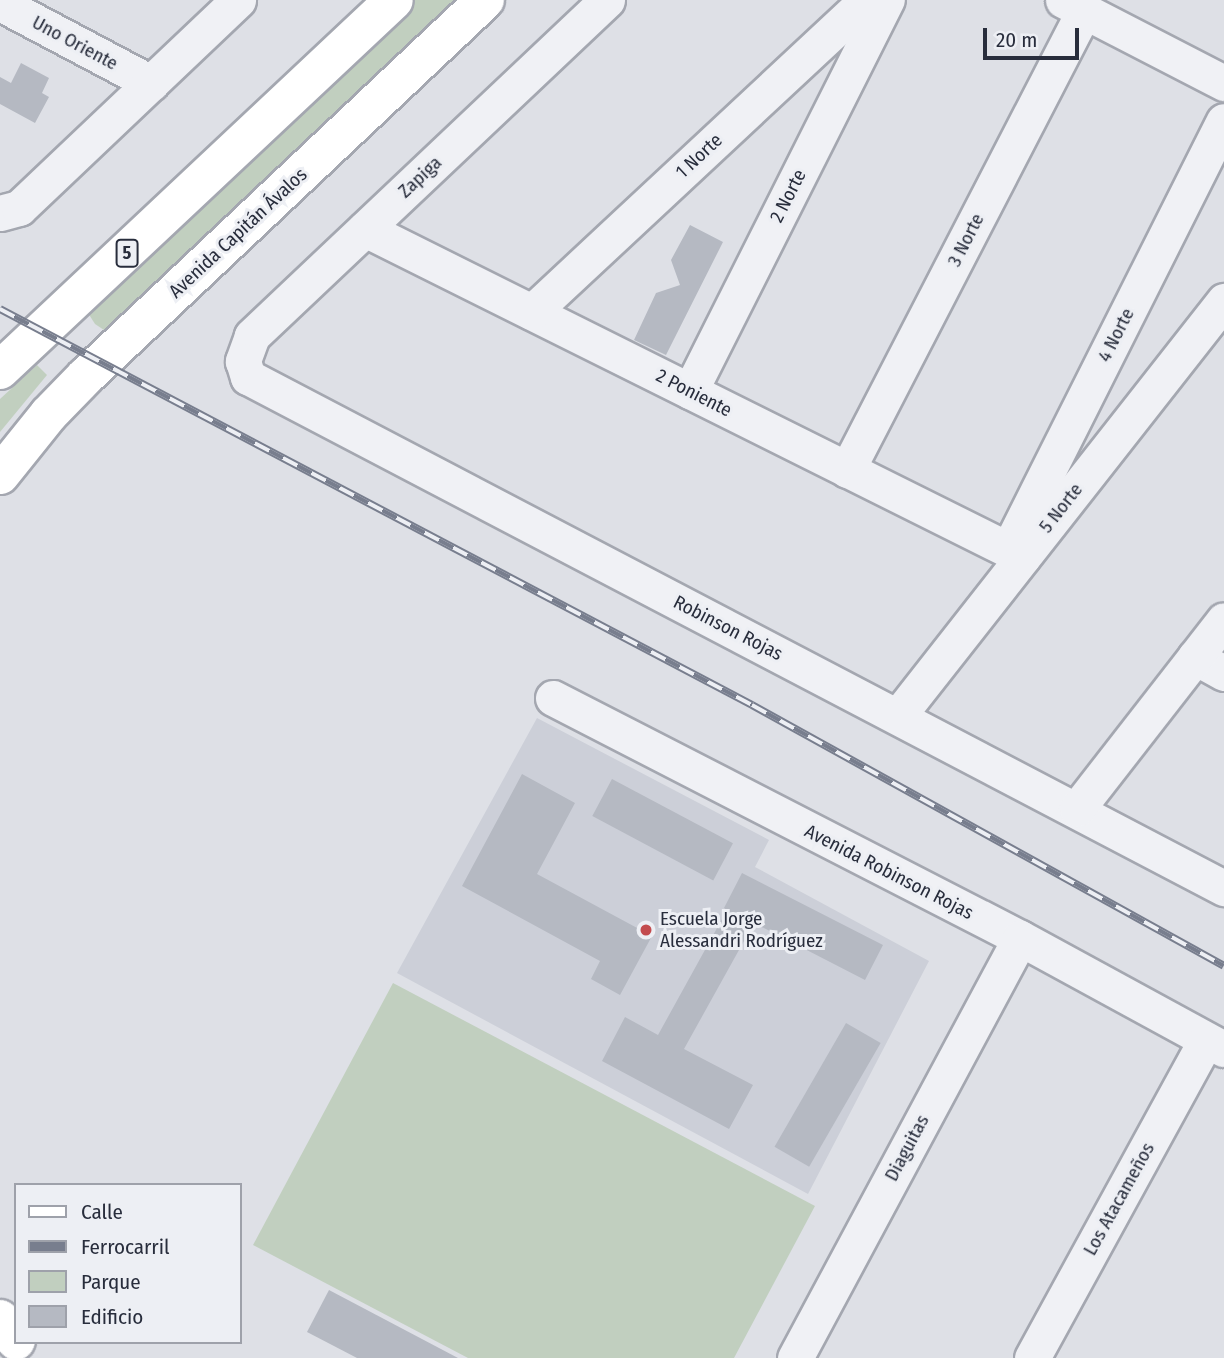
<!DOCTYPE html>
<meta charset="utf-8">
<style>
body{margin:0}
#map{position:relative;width:1224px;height:1358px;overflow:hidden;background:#dee0e6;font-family:"Fira Sans Condensed",sans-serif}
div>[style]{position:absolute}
.built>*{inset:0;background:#cccfd8}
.green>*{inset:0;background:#c1cfbf}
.building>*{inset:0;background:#b5b9c2;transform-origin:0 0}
.roads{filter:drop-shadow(2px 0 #a4a7b0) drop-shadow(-2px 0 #a4a7b0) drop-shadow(0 2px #a4a7b0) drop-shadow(0 -2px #a4a7b0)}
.minor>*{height:35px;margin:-17.5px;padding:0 17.5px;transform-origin:17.5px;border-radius:17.5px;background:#f0f1f5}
.primary>*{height:38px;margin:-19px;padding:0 19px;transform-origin:19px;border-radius:19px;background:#fff}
.trunk>*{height:38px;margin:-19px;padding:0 19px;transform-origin:19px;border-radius:19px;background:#fff}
.rail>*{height:8px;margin-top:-4px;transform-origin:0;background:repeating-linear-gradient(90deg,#edeff4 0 16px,#787e8e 0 32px);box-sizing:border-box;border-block:2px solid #787e8e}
.dots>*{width:19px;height:19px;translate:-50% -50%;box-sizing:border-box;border:4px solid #edeff4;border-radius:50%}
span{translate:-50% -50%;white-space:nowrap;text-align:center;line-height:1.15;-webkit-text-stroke:6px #edeff4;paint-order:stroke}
.shield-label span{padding:2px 5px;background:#edeff4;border:2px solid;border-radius:5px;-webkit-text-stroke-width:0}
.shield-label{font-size:18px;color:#282d3c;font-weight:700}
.street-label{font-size:19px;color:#282d3c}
.poi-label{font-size:19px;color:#282d3c}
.left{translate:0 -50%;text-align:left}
.legend{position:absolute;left:14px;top:1183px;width:228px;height:161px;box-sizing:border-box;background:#edeff4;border:2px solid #9ea1aa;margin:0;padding:9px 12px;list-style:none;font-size:21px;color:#282d3c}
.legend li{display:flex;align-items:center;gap:14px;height:35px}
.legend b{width:35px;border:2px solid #9ea1aa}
.scale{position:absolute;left:983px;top:28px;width:96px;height:32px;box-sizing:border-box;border:4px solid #282d3c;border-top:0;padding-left:9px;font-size:21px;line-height:24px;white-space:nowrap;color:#282d3c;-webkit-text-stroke:5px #edeff4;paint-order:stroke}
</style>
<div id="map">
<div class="built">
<div style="clip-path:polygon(537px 718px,769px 840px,755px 867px,929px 961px,808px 1194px,397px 973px)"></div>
</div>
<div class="green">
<div style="clip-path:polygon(413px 0,457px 0,114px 327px,104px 330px,95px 324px,88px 313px,92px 306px)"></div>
<div style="clip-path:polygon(37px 365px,47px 375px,0 432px,0 399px)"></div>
<div style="clip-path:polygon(393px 983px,815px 1206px,734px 1358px,468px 1358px,253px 1245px)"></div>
</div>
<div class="building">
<div style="clip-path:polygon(21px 63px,49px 78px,42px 93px,49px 97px,35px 123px,0 104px,0 77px,11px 83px)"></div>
<div style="clip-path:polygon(690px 225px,723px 242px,666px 355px,634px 340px,656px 293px,680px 285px,671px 260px)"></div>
<div style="clip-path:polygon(522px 774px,575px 803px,537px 874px,652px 936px,620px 995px,591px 979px,600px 961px,462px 886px)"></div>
<div style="left:612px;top:779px;width:137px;height:42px;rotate:28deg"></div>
<div style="clip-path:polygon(742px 873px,883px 945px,865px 980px,754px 923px,684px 1049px,753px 1085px,729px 1129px,602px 1061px,625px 1017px,658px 1035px,727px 910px,724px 908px)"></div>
<div style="left:846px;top:1023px;width:40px;height:143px;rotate:30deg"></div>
<div style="clip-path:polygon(329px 1290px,458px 1358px,357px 1358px,307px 1332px)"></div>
</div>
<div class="roads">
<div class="minor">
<div style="left:607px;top:0;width:489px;rotate:136.6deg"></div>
<div style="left:252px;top:336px;width:27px;rotate:110deg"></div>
<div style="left:243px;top:361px;width:17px;rotate:73deg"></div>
<div style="left:248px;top:377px;width:1102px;rotate:27.64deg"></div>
<div style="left:1063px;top:0;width:181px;rotate:27.3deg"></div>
<div style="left:0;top:3px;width:171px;rotate:27.9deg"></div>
<div style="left:0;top:213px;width:20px;rotate:-15deg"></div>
<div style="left:19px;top:208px;width:302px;rotate:-43.5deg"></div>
<div style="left:365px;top:229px;width:735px;rotate:26.5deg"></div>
<div style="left:532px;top:312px;width:457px;rotate:-43deg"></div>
<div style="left:690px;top:391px;width:438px;rotate:-63.3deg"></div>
<div style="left:847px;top:470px;width:517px;rotate:-62.69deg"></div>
<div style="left:1008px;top:550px;width:480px;rotate:-63.3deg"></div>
<div style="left:1195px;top:657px;width:33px;rotate:29deg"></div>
<div style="left:553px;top:698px;width:525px;rotate:27.2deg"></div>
<div style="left:1020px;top:938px;width:232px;rotate:28.6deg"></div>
<div style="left:898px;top:716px;width:528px;rotate:-51.85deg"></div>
<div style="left:1077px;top:809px;width:239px;rotate:-52.1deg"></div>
<div style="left:795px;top:1358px;width:476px;rotate:-61.8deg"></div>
<div style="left:1032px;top:1358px;width:362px;rotate:-61.3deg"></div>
</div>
<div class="primary">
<div style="left:0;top:1319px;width:27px;rotate:54deg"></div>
</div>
<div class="trunk">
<div style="left:0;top:370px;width:540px;rotate:-43.2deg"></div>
<div style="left:0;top:475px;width:78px;rotate:-51.2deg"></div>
<div style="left:49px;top:414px;width:53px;rotate:-45.8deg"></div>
<div style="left:86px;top:376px;width:548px;rotate:-43.3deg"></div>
</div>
</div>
<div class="rail">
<div style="left:0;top:309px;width:850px;rotate:27.77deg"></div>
<div style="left:752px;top:705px;width:539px;rotate:28.94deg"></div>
</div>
<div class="dots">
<div style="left:646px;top:930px;background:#c34b4e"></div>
</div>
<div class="shield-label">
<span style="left:127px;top:253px">5</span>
</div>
<div class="street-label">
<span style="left:75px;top:43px;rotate:28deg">Uno Oriente</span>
<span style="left:699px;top:156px;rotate:-43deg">1 Norte</span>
<span style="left:420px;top:177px;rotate:-43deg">Zapiga</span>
<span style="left:788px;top:196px;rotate:-63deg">2 Norte</span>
<span style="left:238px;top:233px;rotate:-43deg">Avenida Capitán Ávalos</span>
<span style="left:966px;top:240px;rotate:-63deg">3 Norte</span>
<span style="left:1116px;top:335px;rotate:-63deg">4 Norte</span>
<span style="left:694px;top:393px;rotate:27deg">2 Poniente</span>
<span style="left:1061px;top:508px;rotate:-52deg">5 Norte</span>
<span style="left:728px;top:628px;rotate:27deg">Robinson Rojas</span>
<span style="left:889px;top:872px;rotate:27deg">Avenida Robinson Rojas</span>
<span style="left:907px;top:1148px;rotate:-62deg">Diaguitas</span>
<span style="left:1119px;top:1199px;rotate:-61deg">Los Atacameños</span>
</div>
<div class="poi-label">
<span class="left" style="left:660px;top:930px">Escuela Jorge<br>Alessandri Rodríguez</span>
</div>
<ul class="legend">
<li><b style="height:9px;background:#fff"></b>Calle</li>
<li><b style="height:9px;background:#787e8e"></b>Ferrocarril</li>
<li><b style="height:19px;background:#c1cfbf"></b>Parque</li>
<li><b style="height:19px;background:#b5b9c2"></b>Edificio</li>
</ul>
<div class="scale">20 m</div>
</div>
